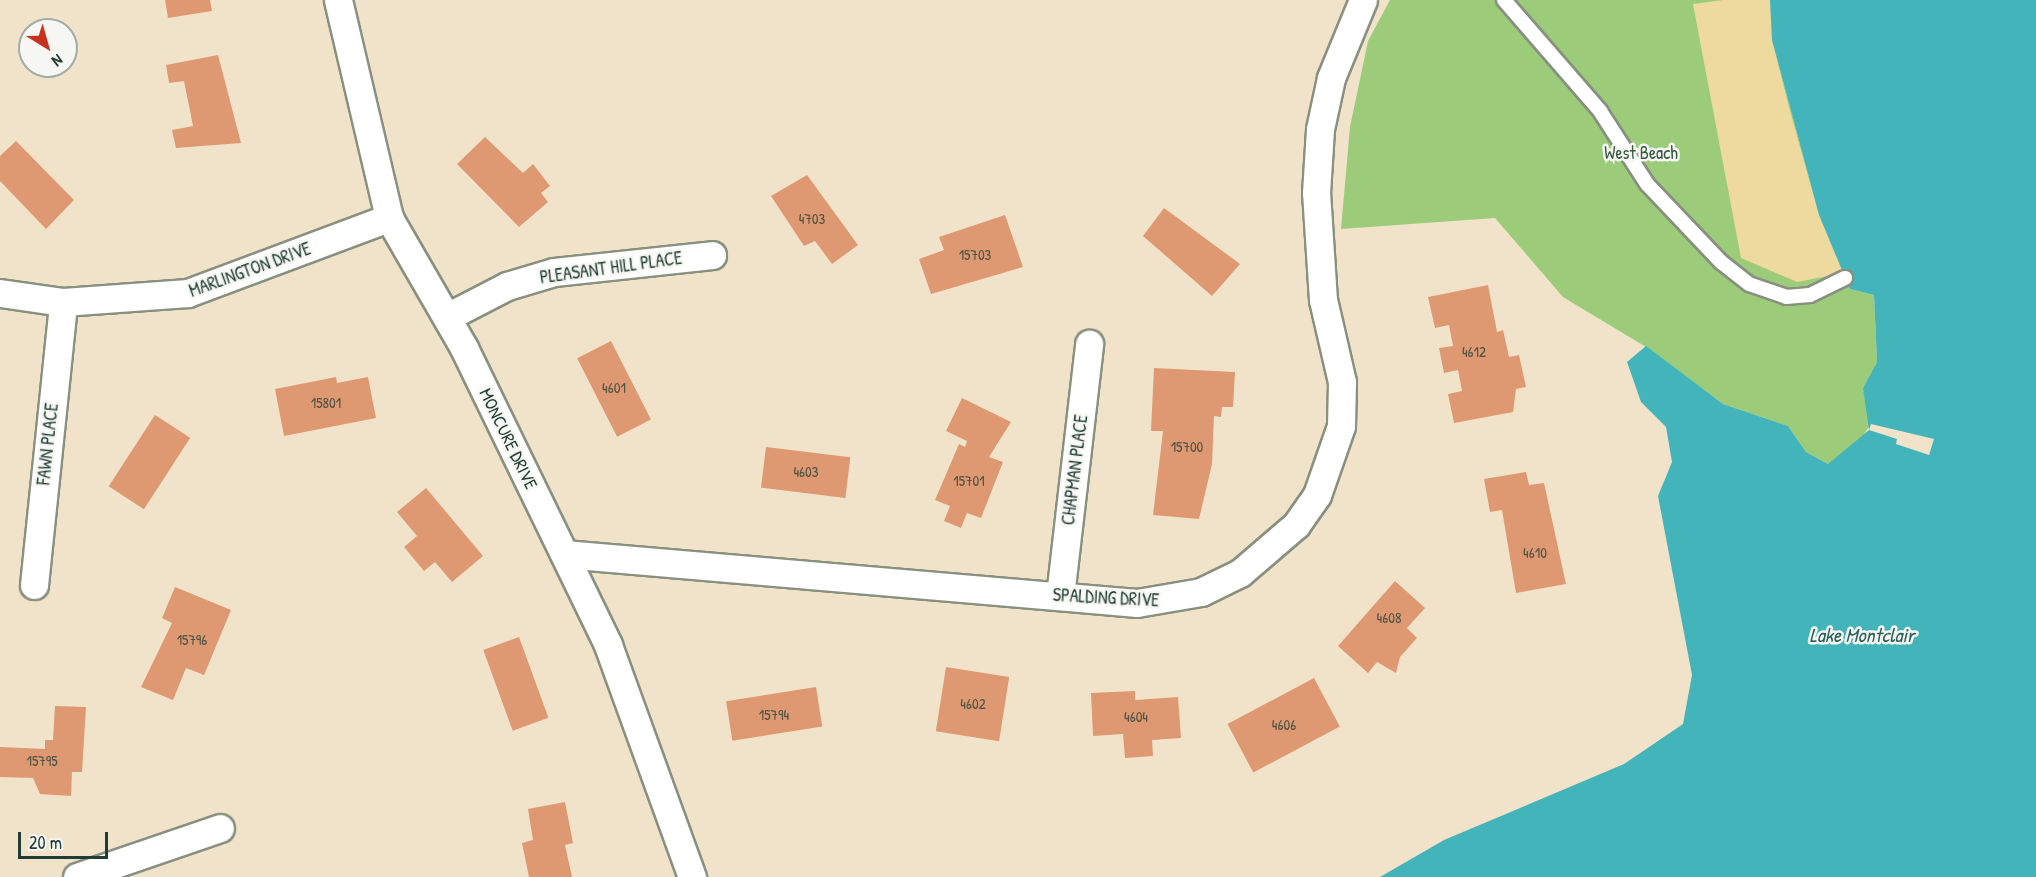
<!DOCTYPE html>
<style>
body{margin:0}
#map{position:relative;width:2036px;height:877px;overflow:hidden;background:#f1e3ca;font-family:"Patrick Hand",sans-serif}
div>[style]{position:absolute}
.green>*{inset:0;background:#9ccc7a}
.sand>*{inset:0;background:#eeda9e}
.water>*{inset:0;background:#44b4bb}
.pier>*{inset:0;background:#f1e3ca}
.building>*{inset:0;background:#df9972;transform-origin:0 0}
.roads{filter:drop-shadow(2px 0 #88907f) drop-shadow(-2px 0 #88907f) drop-shadow(0 2px #88907f) drop-shadow(0 -2px #88907f)}
.lane>*{height:14px;margin:-7px;padding:0 7px;transform-origin:7px;border-radius:7px;background:#fff}
.street>*{height:27px;margin:-13.5px;padding:0 13.5px;transform-origin:13.5px;border-radius:13.5px;background:#fff}
span{translate:-50% -50%;white-space:nowrap;text-align:center;line-height:1.15;-webkit-text-stroke:5px #f6f6f2;paint-order:stroke}
.number-label{font-size:15px;color:#4f5444}
.number-label span{-webkit-text-stroke-width:0}
.park-label{font-size:18px;color:#385a42}
.street-label{font-size:18px;color:#1f3d34}
.water-label{font-size:20px;color:#2a615c;font-style:italic}
.north{position:absolute;left:18px;top:18px;width:60px;height:60px;box-sizing:border-box;background:#f6f6f2;border:2px solid #a0aca6;border-radius:50%;rotate:143deg;font-size:16px;font-weight:700;line-height:24px;text-align:center;color:#1f3d34}
.north::after{content:'';display:block;margin:auto;width:21px;height:27px;background:#c8321e;clip-path:polygon(50% 0,100% 100%,50% 72%,0 100%)}
.scale{position:absolute;left:18px;top:832px;width:90px;height:27px;box-sizing:border-box;border:3px solid #1f3d34;border-top:0;padding-left:8px;font-size:18px;line-height:21px;white-space:nowrap;color:#1f3d34;-webkit-text-stroke:4px #f6f6f2;paint-order:stroke}
</style>
<div id="map">
<div class="green">
<div style="clip-path:polygon(1390px 0,1770px 0,1772px 40px,1819px 215px,1850px 289px,1874px 295px,1877px 362px,1863px 388px,1871px 424px,1855px 447px,1828px 464px,1806px 452px,1788px 426px,1723px 404px,1646px 347px,1563px 297px,1495px 218px,1341px 229px,1350px 127px,1368px 41px)"></div>
</div>
<div class="sand">
<div style="clip-path:polygon(1723px 0,1770px 0,1772px 40px,1789px 107px,1819px 215px,1843px 273px,1797px 282px,1741px 258px,1693px 4px)"></div>
</div>
<div class="water">
<div style="clip-path:polygon(1770px 0,2036px 0,2036px 877px,1380px 877px,1444px 840px,1624px 764px,1683px 724px,1692px 675px,1658px 496px,1672px 462px,1666px 427px,1641px 402px,1627px 362px,1646px 346px,1723px 404px,1788px 426px,1806px 452px,1828px 464px,1869px 430px,1863px 388px,1877px 362px,1874px 295px,1850px 289px,1819px 215px,1772px 40px)"></div>
</div>
<div class="pier">
<div style="clip-path:polygon(1871px 424px,1934px 439px,1929px 455px,1896px 444px,1897px 439px,1869px 430px)"></div>
</div>
<div class="building">
<div style="clip-path:polygon(165px 0,210px 0,212px 11px,168px 18px)"></div>
<div style="clip-path:polygon(218px 55px,241px 143px,176px 148px,172px 130px,193px 126px,184px 81px,169px 83px,166px 65px)"></div>
<div style="clip-path:polygon(485px 137px,523px 173px,533px 164px,550px 186px,541px 193px,548px 202px,519px 227px,457px 164px)"></div>
<div style="clip-path:polygon(16px 141px,74px 200px,46px 229px,0 181px,0 156px)"></div>
<div style="clip-path:polygon(807px 175px,858px 245px,832px 264px,815px 241px,804px 246px,771px 196px)"></div>
<div style="clip-path:polygon(1164px 208px,1240px 264px,1212px 296px,1143px 236px)"></div>
<div style="clip-path:polygon(1005px 215px,1023px 267px,931px 294px,919px 259px,944px 250px,939px 237px)"></div>
<div style="clip-path:polygon(1488px 285px,1497px 332px,1503px 330px,1509px 357px,1519px 355px,1526px 387px,1516px 389px,1513px 412px,1454px 423px,1448px 394px,1462px 391px,1458px 370px,1444px 373px,1439px 348px,1453px 346px,1449px 325px,1435px 328px,1428px 297px)"></div>
<div style="left:611px;top:341px;width:88px;height:38px;rotate:63deg"></div>
<div style="clip-path:polygon(1154px 368px,1235px 372px,1233px 407px,1222px 407px,1221px 417px,1214px 416px,1212px 464px,1199px 519px,1153px 515px,1163px 431px,1151px 431px)"></div>
<div style="clip-path:polygon(336px 377px,337px 383px,368px 377px,376px 418px,284px 436px,275px 389px)"></div>
<div style="clip-path:polygon(962px 398px,1011px 422px,989px 457px,1003px 462px,981px 518px,967px 513px,961px 528px,944px 521px,950px 506px,935px 500px,959px 444px,965px 447px,967px 441px,946px 431px)"></div>
<div style="left:155px;top:415px;width:42px;height:85px;rotate:33deg"></div>
<div style="left:766px;top:447px;width:85px;height:41px;rotate:7deg"></div>
<div style="clip-path:polygon(1526px 472px,1529px 485px,1544px 483px,1566px 584px,1516px 593px,1502px 510px,1490px 512px,1484px 479px)"></div>
<div style="clip-path:polygon(426px 488px,483px 556px,452px 582px,435px 562px,424px 571px,404px 547px,417px 536px,397px 512px)"></div>
<div style="clip-path:polygon(1395px 581px,1425px 608px,1407px 628px,1417px 638px,1400px 657px,1396px 673px,1377px 662px,1368px 673px,1338px 646px)"></div>
<div style="clip-path:polygon(175px 587px,231px 610px,204px 675px,186px 668px,173px 700px,141px 687px,172px 623px,162px 618px)"></div>
<div style="left:519px;top:637px;width:86px;height:38px;rotate:70deg"></div>
<div style="left:946px;top:667px;width:64px;height:65px;rotate:9deg"></div>
<div style="left:1314px;top:678px;width:55px;height:98px;rotate:62deg"></div>
<div style="left:816px;top:687px;width:40px;height:91px;rotate:81deg"></div>
<div style="clip-path:polygon(1135px 691px,1135px 700px,1178px 697px,1181px 738px,1152px 740px,1153px 756px,1125px 758px,1123px 734px,1093px 736px,1091px 693px)"></div>
<div style="clip-path:polygon(55px 706px,86px 707px,82px 772px,72px 772px,71px 796px,40px 794px,33px 778px,0 777px,0 747px,45px 749px,45px 740px,53px 740px)"></div>
<div style="clip-path:polygon(565px 802px,573px 843px,565px 845px,572px 877px,529px 877px,522px 843px,533px 840px,528px 809px)"></div>
</div>
<div class="roads">
<div class="lane">
<div style="left:1504px;top:0;width:147px;rotate:49.1deg"></div>
<div style="left:1600px;top:111px;width:87px;rotate:57.2deg"></div>
<div style="left:1647px;top:184px;width:108px;rotate:46.5deg"></div>
<div style="left:1721px;top:262px;width:36px;rotate:38deg"></div>
<div style="left:1749px;top:284px;width:39px;rotate:19deg"></div>
<div style="left:1786px;top:297px;width:24px;rotate:-5deg"></div>
<div style="left:1810px;top:295px;width:39px;rotate:-26deg"></div>
</div>
<div class="street">
<div style="left:338px;top:0;width:224px;rotate:76.8deg"></div>
<div style="left:389px;top:218px;width:150px;rotate:60deg"></div>
<div style="left:464px;top:348px;width:330px;rotate:64.1deg"></div>
<div style="left:608px;top:645px;width:247px;rotate:70.1deg"></div>
<div style="left:0;top:293px;width:64px;rotate:8.1deg"></div>
<div style="left:63px;top:302px;width:125px;rotate:-4.1deg"></div>
<div style="left:188px;top:293px;width:215px;rotate:-20.5deg"></div>
<div style="left:447px;top:317px;width:68px;rotate:-27.3deg"></div>
<div style="left:507px;top:286px;width:49px;rotate:-16.6deg"></div>
<div style="left:554px;top:272px;width:159px;rotate:-6.1deg"></div>
<div style="left:564px;top:554px;width:575px;rotate:4.89deg"></div>
<div style="left:1137px;top:603px;width:65px;rotate:-9.8deg"></div>
<div style="left:1201px;top:592px;width:43px;rotate:-26deg"></div>
<div style="left:1240px;top:573px;width:74px;rotate:-40.6deg"></div>
<div style="left:1296px;top:525px;width:37px;rotate:-55deg"></div>
<div style="left:1317px;top:495px;width:73px;rotate:-70.8deg"></div>
<div style="left:1341px;top:426px;width:44px;rotate:-88.7deg"></div>
<div style="left:1342px;top:382px;width:84px;rotate:-103deg"></div>
<div style="left:1323px;top:300px;width:107px;rotate:-93.7deg"></div>
<div style="left:1316px;top:193px;width:64px;rotate:-86.4deg"></div>
<div style="left:1320px;top:129px;width:52px;rotate:-77.8deg"></div>
<div style="left:1331px;top:78px;width:84px;rotate:-67.7deg"></div>
<div style="left:34px;top:585px;width:284px;rotate:-84.1deg"></div>
<div style="left:1060px;top:596px;width:254px;rotate:-83.4deg"></div>
<div style="left:77px;top:877px;width:151px;rotate:-18.9deg"></div>
</div>
</div>
<div class="number-label">
<span style="left:812px;top:219px">4703</span>
<span style="left:975px;top:255px">15703</span>
<span style="left:1474px;top:352px">4612</span>
<span style="left:614px;top:388px">4601</span>
<span style="left:326px;top:403px">15801</span>
<span style="left:1187px;top:447px">15700</span>
<span style="left:806px;top:472px">4603</span>
<span style="left:969px;top:481px">15701</span>
<span style="left:1535px;top:553px">4610</span>
<span style="left:1389px;top:618px">4608</span>
<span style="left:192px;top:640px">15796</span>
<span style="left:973px;top:704px">4602</span>
<span style="left:774px;top:715px">15794</span>
<span style="left:1136px;top:717px">4604</span>
<span style="left:1284px;top:725px">4606</span>
<span style="left:42px;top:761px">15795</span>
</div>
<div class="park-label">
<span style="left:1641px;top:153px">West Beach</span>
</div>
<div class="street-label">
<span style="left:611px;top:268px;rotate:-8deg">PLEASANT HILL PLACE</span>
<span style="left:250px;top:270px;rotate:-20deg">MARLINGTON DRIVE</span>
<span style="left:508px;top:439px;rotate:64deg">MONCURE DRIVE</span>
<span style="left:48px;top:444px;rotate:-84deg">FAWN PLACE</span>
<span style="left:1075px;top:470px;rotate:-83deg">CHAPMAN PLACE</span>
<span style="left:1106px;top:598px;rotate:3deg">SPALDING DRIVE</span>
</div>
<div class="water-label">
<span style="left:1862px;top:634px">Lake Montclair</span>
</div>
<div class="north">N</div>
<div class="scale">20 m</div>
</div>
